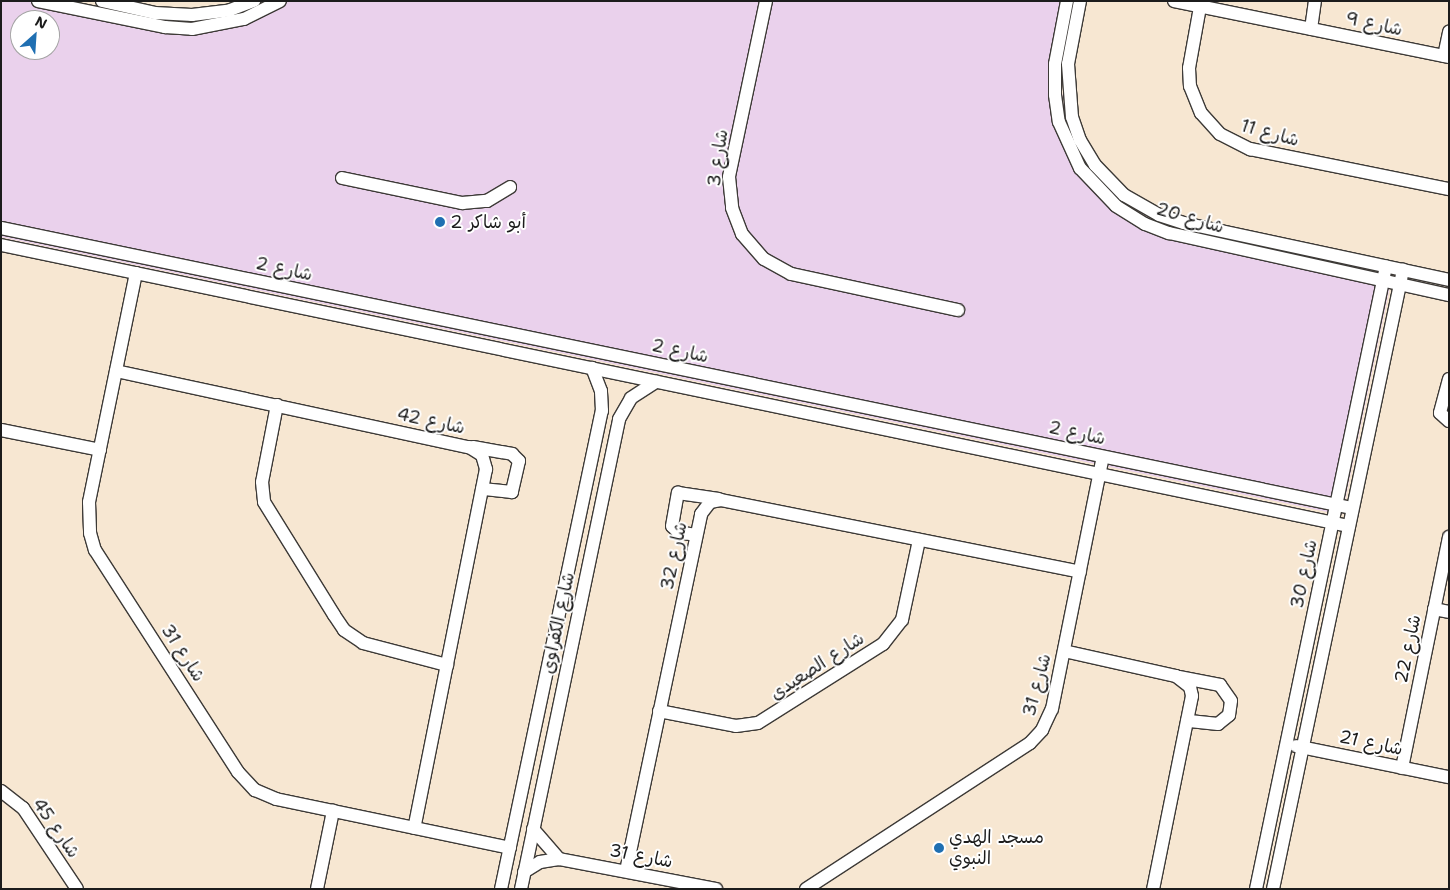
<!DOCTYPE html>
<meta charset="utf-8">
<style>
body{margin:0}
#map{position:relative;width:1450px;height:890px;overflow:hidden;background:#f7e7d2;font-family:"Shantell Sans","Playpen Sans Arabic",sans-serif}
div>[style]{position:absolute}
.built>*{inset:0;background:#ead1ec}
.roads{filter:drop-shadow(1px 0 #3d3a37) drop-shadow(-1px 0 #3d3a37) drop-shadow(0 1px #3d3a37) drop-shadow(0 -1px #3d3a37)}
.minor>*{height:12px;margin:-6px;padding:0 6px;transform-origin:6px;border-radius:6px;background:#fff}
.dots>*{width:14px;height:14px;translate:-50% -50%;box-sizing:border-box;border:2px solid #fff;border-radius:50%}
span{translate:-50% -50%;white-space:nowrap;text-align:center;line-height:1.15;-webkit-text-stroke:4px #fff;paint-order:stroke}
.street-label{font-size:18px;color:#1c1c1c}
.poi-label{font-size:18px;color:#1c1c1c}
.left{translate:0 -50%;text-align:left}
.frame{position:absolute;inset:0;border:2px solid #1c1c1c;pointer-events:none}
.north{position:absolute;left:10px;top:10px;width:50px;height:50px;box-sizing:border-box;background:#fff;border:1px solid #a4a4a4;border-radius:50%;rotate:26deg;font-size:14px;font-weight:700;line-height:20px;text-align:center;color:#1c1c1c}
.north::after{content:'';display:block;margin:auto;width:18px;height:22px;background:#1f6fb2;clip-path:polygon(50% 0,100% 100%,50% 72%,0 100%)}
</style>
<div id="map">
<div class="built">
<div style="clip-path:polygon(evenodd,1px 1px,70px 1px,161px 20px,192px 22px,233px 16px,269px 1px,1074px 1px,1063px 58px,1062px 92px,1066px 122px,1082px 159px,1108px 190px,1141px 214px,1165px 225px,1392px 277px,1342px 515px,1px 237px,1px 1px,20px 20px,50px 20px,50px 50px,20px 50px,20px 20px)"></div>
</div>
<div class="roads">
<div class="minor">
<div style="left:38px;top:1px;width:130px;rotate:11.6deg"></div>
<div style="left:165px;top:27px;width:27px;rotate:4deg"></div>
<div style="left:192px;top:29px;width:53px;rotate:-10.9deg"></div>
<div style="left:244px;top:19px;width:40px;rotate:-26.6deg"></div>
<div style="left:102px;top:1px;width:54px;rotate:12.8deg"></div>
<div style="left:155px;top:13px;width:37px;rotate:3deg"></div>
<div style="left:192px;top:15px;width:38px;rotate:-7deg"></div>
<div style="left:230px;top:10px;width:26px;rotate:-21deg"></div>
<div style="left:766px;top:1px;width:180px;rotate:101.9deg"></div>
<div style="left:729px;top:177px;width:31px;rotate:84deg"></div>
<div style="left:732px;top:208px;width:28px;rotate:69deg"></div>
<div style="left:742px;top:234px;width:33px;rotate:49deg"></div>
<div style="left:764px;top:259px;width:31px;rotate:29deg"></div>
<div style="left:791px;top:274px;width:171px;rotate:12.2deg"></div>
<div style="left:1067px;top:1px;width:64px;rotate:100.8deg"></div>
<div style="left:1055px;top:64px;width:31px;rotate:90deg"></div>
<div style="left:1055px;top:95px;width:27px;rotate:82deg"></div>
<div style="left:1059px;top:122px;width:51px;rotate:65.5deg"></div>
<div style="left:1080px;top:168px;width:52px;rotate:46.5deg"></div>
<div style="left:1116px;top:206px;width:34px;rotate:32deg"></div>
<div style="left:1145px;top:224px;width:26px;rotate:21deg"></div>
<div style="left:1169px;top:233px;width:287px;rotate:12.5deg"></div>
<div style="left:1080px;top:1px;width:64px;rotate:100.8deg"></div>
<div style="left:1068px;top:64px;width:53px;rotate:85.7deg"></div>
<div style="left:1072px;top:117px;width:24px;rotate:71deg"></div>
<div style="left:1080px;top:140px;width:29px;rotate:59deg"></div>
<div style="left:1095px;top:165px;width:42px;rotate:46deg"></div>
<div style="left:1124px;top:195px;width:40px;rotate:29.7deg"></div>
<div style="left:1159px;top:215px;width:26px;rotate:18deg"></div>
<div style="left:1184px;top:223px;width:271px;rotate:12.1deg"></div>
<div style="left:1174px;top:1px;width:281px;rotate:11.5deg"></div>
<div style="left:1200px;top:7px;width:62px;rotate:100.2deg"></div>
<div style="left:1189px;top:68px;width:18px;rotate:87deg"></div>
<div style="left:1190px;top:86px;width:29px;rotate:68deg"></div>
<div style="left:1201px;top:113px;width:28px;rotate:48deg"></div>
<div style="left:1220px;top:134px;width:34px;rotate:27deg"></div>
<div style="left:1250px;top:149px;width:203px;rotate:11.4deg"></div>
<div style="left:1311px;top:29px;width:28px;rotate:-82deg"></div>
<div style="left:1444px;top:56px;width:25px;rotate:-78deg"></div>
<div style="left:342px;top:178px;width:123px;rotate:11.8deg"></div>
<div style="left:462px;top:203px;width:25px;rotate:-5deg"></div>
<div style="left:487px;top:201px;width:27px;rotate:-31deg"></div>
<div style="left:1px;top:228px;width:1380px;rotate:11.71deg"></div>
<div style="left:1px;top:245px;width:1377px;rotate:11.78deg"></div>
<div style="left:136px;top:273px;width:234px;rotate:101.6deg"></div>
<div style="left:89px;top:502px;width:31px;rotate:88deg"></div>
<div style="left:90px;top:533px;width:18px;rotate:74deg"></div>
<div style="left:95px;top:550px;width:264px;rotate:57.2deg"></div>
<div style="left:238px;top:772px;width:25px;rotate:47deg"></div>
<div style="left:255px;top:790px;width:23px;rotate:23deg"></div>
<div style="left:276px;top:799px;width:239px;rotate:11.8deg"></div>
<div style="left:116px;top:371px;width:361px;rotate:12.2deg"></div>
<div style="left:469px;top:447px;width:15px;rotate:32deg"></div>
<div style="left:482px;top:455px;width:15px;rotate:74deg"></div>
<div style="left:486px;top:469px;width:366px;rotate:101.3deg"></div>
<div style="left:1449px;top:379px;width:35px;rotate:105deg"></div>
<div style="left:1440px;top:413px;width:12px;rotate:42deg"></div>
<div style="left:277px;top:405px;width:78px;rotate:101deg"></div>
<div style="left:262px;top:482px;width:20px;rotate:84deg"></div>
<div style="left:264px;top:502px;width:133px;rotate:58.2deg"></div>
<div style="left:334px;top:615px;width:18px;rotate:56deg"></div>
<div style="left:344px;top:630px;width:23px;rotate:34deg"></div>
<div style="left:363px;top:643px;width:87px;rotate:14.7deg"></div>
<div style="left:1px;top:430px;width:101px;rotate:11.4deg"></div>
<div style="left:473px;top:447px;width:40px;rotate:10deg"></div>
<div style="left:512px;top:454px;width:10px;rotate:45deg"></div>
<div style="left:519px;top:461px;width:32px;rotate:103deg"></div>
<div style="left:512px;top:492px;width:30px;rotate:-174deg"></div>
<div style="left:696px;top:535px;width:18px;rotate:-171deg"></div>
<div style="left:678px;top:532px;width:8px;rotate:-135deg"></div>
<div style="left:672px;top:526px;width:34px;rotate:-80deg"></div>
<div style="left:678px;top:493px;width:41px;rotate:8.3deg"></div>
<div style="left:1434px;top:609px;width:15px;rotate:11deg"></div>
<div style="left:1064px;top:651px;width:115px;rotate:12.6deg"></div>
<div style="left:1176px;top:676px;width:18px;rotate:38deg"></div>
<div style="left:1190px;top:687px;width:9px;rotate:77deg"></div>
<div style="left:1192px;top:696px;width:197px;rotate:101.4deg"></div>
<div style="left:1179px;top:677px;width:42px;rotate:11deg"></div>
<div style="left:1220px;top:685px;width:19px;rotate:55deg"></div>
<div style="left:1231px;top:701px;width:14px;rotate:98deg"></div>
<div style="left:1229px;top:715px;width:14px;rotate:141deg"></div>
<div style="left:1218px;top:724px;width:31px;rotate:-174deg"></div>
<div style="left:659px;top:711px;width:78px;rotate:11deg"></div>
<div style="left:736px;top:726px;width:22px;rotate:-8deg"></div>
<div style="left:758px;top:723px;width:148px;rotate:-32.3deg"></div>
<div style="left:883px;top:644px;width:31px;rotate:-52deg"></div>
<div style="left:902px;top:620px;width:82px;rotate:-78deg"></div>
<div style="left:1296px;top:746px;width:156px;rotate:11.5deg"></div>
<div style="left:1402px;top:768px;width:236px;rotate:-78.5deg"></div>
<div style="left:1px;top:791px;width:28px;rotate:38deg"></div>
<div style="left:23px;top:808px;width:97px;rotate:56.3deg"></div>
<div style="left:533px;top:829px;width:40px;rotate:49deg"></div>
<div style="left:626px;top:871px;width:365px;rotate:-78.1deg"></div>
<div style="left:701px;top:514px;width:15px;rotate:-53deg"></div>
<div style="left:710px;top:502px;width:11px;rotate:-10deg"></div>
<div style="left:721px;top:500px;width:366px;rotate:11.3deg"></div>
<div style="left:524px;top:872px;width:19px;rotate:-32deg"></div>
<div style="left:540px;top:862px;width:19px;rotate:-9deg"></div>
<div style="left:559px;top:859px;width:160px;rotate:10.8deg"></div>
<div style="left:317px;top:889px;width:80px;rotate:-78.4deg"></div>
<div style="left:501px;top:889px;width:489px;rotate:-78.1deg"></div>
<div style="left:602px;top:411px;width:20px;rotate:-93deg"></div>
<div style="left:601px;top:391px;width:25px;rotate:-111deg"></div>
<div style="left:521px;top:889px;width:480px;rotate:-78.2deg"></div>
<div style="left:619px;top:419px;width:24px;rotate:-60deg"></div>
<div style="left:631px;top:398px;width:30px;rotate:-33deg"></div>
<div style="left:806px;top:889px;width:267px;rotate:-33.1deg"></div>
<div style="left:1030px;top:743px;width:18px;rotate:-47deg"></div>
<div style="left:1042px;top:730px;width:23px;rotate:-65deg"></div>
<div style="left:1052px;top:709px;width:257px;rotate:-78.6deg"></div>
<div style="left:1256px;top:889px;width:636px;rotate:-78.21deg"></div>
<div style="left:1273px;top:889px;width:633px;rotate:-78.14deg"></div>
</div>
</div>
<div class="dots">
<div style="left:440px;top:222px;background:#1f6fb2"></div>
<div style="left:939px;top:848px;background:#1f6fb2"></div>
</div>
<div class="street-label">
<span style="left:1374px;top:24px;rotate:12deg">شارع 9</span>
<span style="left:1270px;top:133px;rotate:15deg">شارع 11</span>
<span style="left:718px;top:158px;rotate:-82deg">شارع 3</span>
<span style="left:1190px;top:218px;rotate:16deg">شارع 20</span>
<span style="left:284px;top:269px;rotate:12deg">شارع 2</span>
<span style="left:680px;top:351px;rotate:12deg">شارع 2</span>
<span style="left:431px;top:421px;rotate:12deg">شارع 42</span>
<span style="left:1077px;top:433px;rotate:12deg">شارع 2</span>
<span style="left:674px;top:556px;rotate:-78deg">شارع 32</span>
<span style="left:1304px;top:574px;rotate:-78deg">شارع 30</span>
<span style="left:558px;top:623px;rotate:-78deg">شارع الكفراوى</span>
<span style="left:1408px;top:649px;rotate:-78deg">شارع 22</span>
<span style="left:183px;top:653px;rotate:57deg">شارع 31</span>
<span style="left:817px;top:666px;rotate:-33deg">شارع الصعيدى</span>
<span style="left:1037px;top:685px;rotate:-75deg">شارع 31</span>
<span style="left:1371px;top:743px;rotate:12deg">شارع 21</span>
<span style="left:56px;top:828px;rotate:55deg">شارع 45</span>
<span style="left:641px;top:856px;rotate:11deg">شارع 31</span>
</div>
<div class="poi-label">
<span class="left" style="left:450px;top:222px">أبو شاكر 2</span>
<span class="left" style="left:949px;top:848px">مسجد الهدي<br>النبوي</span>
</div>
<div class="frame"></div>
<div class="north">N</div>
</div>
